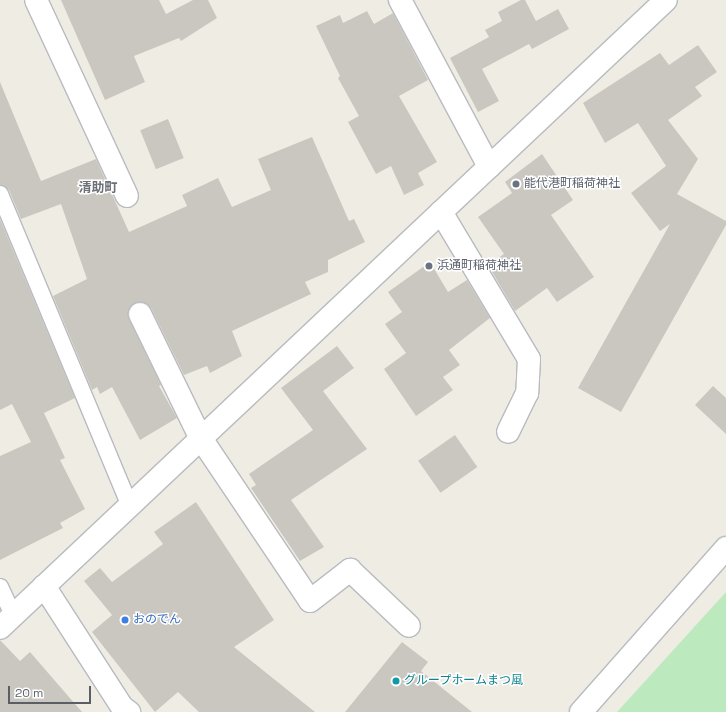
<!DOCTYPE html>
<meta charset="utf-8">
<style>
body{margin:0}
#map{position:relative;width:726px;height:712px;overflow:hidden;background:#efede3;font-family:"Space Grotesk","Noto Sans JP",sans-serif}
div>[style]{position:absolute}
.green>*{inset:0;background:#bde9bf}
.building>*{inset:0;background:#cac7c0;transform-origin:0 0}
.roads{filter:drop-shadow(1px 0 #b8bbc0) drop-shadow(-1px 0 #b8bbc0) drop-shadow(0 1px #b8bbc0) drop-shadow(0 -1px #b8bbc0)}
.service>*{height:16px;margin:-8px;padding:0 8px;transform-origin:8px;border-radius:8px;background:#fff}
.minor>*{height:22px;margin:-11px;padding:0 11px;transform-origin:11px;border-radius:11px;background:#fff}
.tertiary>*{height:22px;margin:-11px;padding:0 11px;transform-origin:11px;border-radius:11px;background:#fff}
.dots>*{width:11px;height:11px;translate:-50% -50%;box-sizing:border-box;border:2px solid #fff;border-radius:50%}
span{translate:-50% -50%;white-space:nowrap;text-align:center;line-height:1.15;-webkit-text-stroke:3px #fff;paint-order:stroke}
.worship-label{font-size:12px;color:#5b616d}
.left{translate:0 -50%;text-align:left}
.shop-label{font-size:12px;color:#366cbe}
.culture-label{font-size:12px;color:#0d838f}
.neighbourhood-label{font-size:13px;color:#6c7177;font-weight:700}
.scale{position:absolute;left:8px;top:686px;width:83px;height:18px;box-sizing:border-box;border:2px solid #5b5f65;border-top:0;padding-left:5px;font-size:12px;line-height:14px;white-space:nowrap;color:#5b5f65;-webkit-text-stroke:3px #fff;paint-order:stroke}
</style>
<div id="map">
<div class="green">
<div style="clip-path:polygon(726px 592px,726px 712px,617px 712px)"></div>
</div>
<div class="building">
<div style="clip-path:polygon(61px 0,159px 0,166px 14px,193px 0,208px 0,217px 18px,181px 41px,179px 38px,134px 56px,145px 82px,105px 100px)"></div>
<div style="clip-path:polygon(521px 0,525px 0,536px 21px,558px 9px,569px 29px,532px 49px,529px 44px,482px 69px,499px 101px,478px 112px,450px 58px,489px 37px,485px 30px,502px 21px,498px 12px)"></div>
<div style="clip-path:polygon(367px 11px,374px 24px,393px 13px,428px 80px,399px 96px,437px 162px,418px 173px,424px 185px,404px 195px,391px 166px,376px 174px,348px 122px,359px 116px,338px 78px,340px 76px,316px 26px,340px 15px,343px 23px)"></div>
<div style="clip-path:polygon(698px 45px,717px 72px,695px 87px,702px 96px,668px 120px,698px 159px,677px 194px,726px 221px,726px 225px,621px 412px,578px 388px,670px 224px,660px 231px,631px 193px,666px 166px,638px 123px,605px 143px,583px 103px,660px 53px,669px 65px)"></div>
<div style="clip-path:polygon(0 82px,41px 181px,96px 159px,129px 232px,187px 206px,182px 195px,218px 178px,232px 207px,271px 190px,258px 159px,312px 137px,349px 221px,354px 219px,365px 242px,328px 260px,328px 272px,305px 282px,311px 294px,232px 331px,242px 356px,210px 373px,207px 366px,184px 375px,151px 308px,140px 302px,130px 307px,129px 319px,161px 385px,159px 386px,177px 418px,140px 440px,112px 387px,100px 394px,97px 387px,92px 390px,53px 296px,87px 279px,61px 204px,21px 219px,9px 190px,0 185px)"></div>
<div style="left:168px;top:119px;width:42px;height:30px;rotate:68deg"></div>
<div style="clip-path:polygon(542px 154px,573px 200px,551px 215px,594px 277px,557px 302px,547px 288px,515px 311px,488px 265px,504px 254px,478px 217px,512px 193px,505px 182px)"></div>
<div style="clip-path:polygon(0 219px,75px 398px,44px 413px,65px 458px,60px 460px,85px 509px,60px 523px,63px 528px,0 560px,0 456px,31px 442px,12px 404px,0 410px)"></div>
<div style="clip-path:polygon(430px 262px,448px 292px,467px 280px,490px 318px,449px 350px,460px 365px,443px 377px,453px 390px,416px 416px,384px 369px,406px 353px,385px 324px,402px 312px,388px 292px)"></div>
<div style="clip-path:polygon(337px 346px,354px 368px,323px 391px,367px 449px,291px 500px,324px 547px,300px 561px,251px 488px,256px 485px,249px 474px,313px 430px,281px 388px)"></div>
<div style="clip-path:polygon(713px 386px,726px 398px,726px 434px,695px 405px)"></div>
<div style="left:455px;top:435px;width:39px;height:45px;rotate:55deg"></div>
<div style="clip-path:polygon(196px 502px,274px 620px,234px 647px,315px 712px,199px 712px,178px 692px,155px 712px,92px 632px,112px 615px,84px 581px,100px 568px,112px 582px,163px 544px,154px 532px)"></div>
<div style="clip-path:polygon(0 640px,20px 661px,30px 652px,82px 712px,0 712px)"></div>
<div style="clip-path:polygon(402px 642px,428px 662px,421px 671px,472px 712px,345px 712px)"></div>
</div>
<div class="roads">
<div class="service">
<div style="left:0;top:194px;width:336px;rotate:67.4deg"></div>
<div style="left:0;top:587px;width:31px;rotate:65deg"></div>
</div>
<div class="minor">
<div style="left:36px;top:0;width:216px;rotate:65.1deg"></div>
<div style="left:400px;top:0;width:189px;rotate:61.9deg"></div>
<div style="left:441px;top:212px;width:171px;rotate:59.1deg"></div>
<div style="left:529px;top:359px;width:34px;rotate:93deg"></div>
<div style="left:527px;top:393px;width:43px;rotate:116deg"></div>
<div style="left:140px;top:314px;width:137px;rotate:64deg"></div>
<div style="left:200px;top:437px;width:197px;rotate:56.1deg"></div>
<div style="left:310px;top:601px;width:51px;rotate:-37.8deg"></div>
<div style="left:350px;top:570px;width:81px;rotate:43.5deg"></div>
<div style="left:44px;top:586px;width:144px;rotate:57.2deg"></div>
<div style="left:122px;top:707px;width:9px;rotate:36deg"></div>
<div style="left:0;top:628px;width:915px;rotate:-43.32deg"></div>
</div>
<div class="tertiary">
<div style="left:581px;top:712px;width:219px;rotate:-48.5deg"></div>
</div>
</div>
<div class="dots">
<div style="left:516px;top:184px;background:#6b7280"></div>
<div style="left:429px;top:266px;background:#6b7280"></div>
<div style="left:125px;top:620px;background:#3f7fe0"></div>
<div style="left:396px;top:681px;background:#0f9aa8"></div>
</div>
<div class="worship-label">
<span class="left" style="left:524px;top:184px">能代港町稲荷神社</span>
<span class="left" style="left:437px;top:266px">浜通町稲荷神社</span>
</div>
<div class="shop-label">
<span class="left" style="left:133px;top:620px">おのでん</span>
</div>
<div class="culture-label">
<span class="left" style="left:404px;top:681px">グループホームまつ風</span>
</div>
<div class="neighbourhood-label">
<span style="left:98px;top:188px">清助町</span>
</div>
<div class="scale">20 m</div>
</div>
